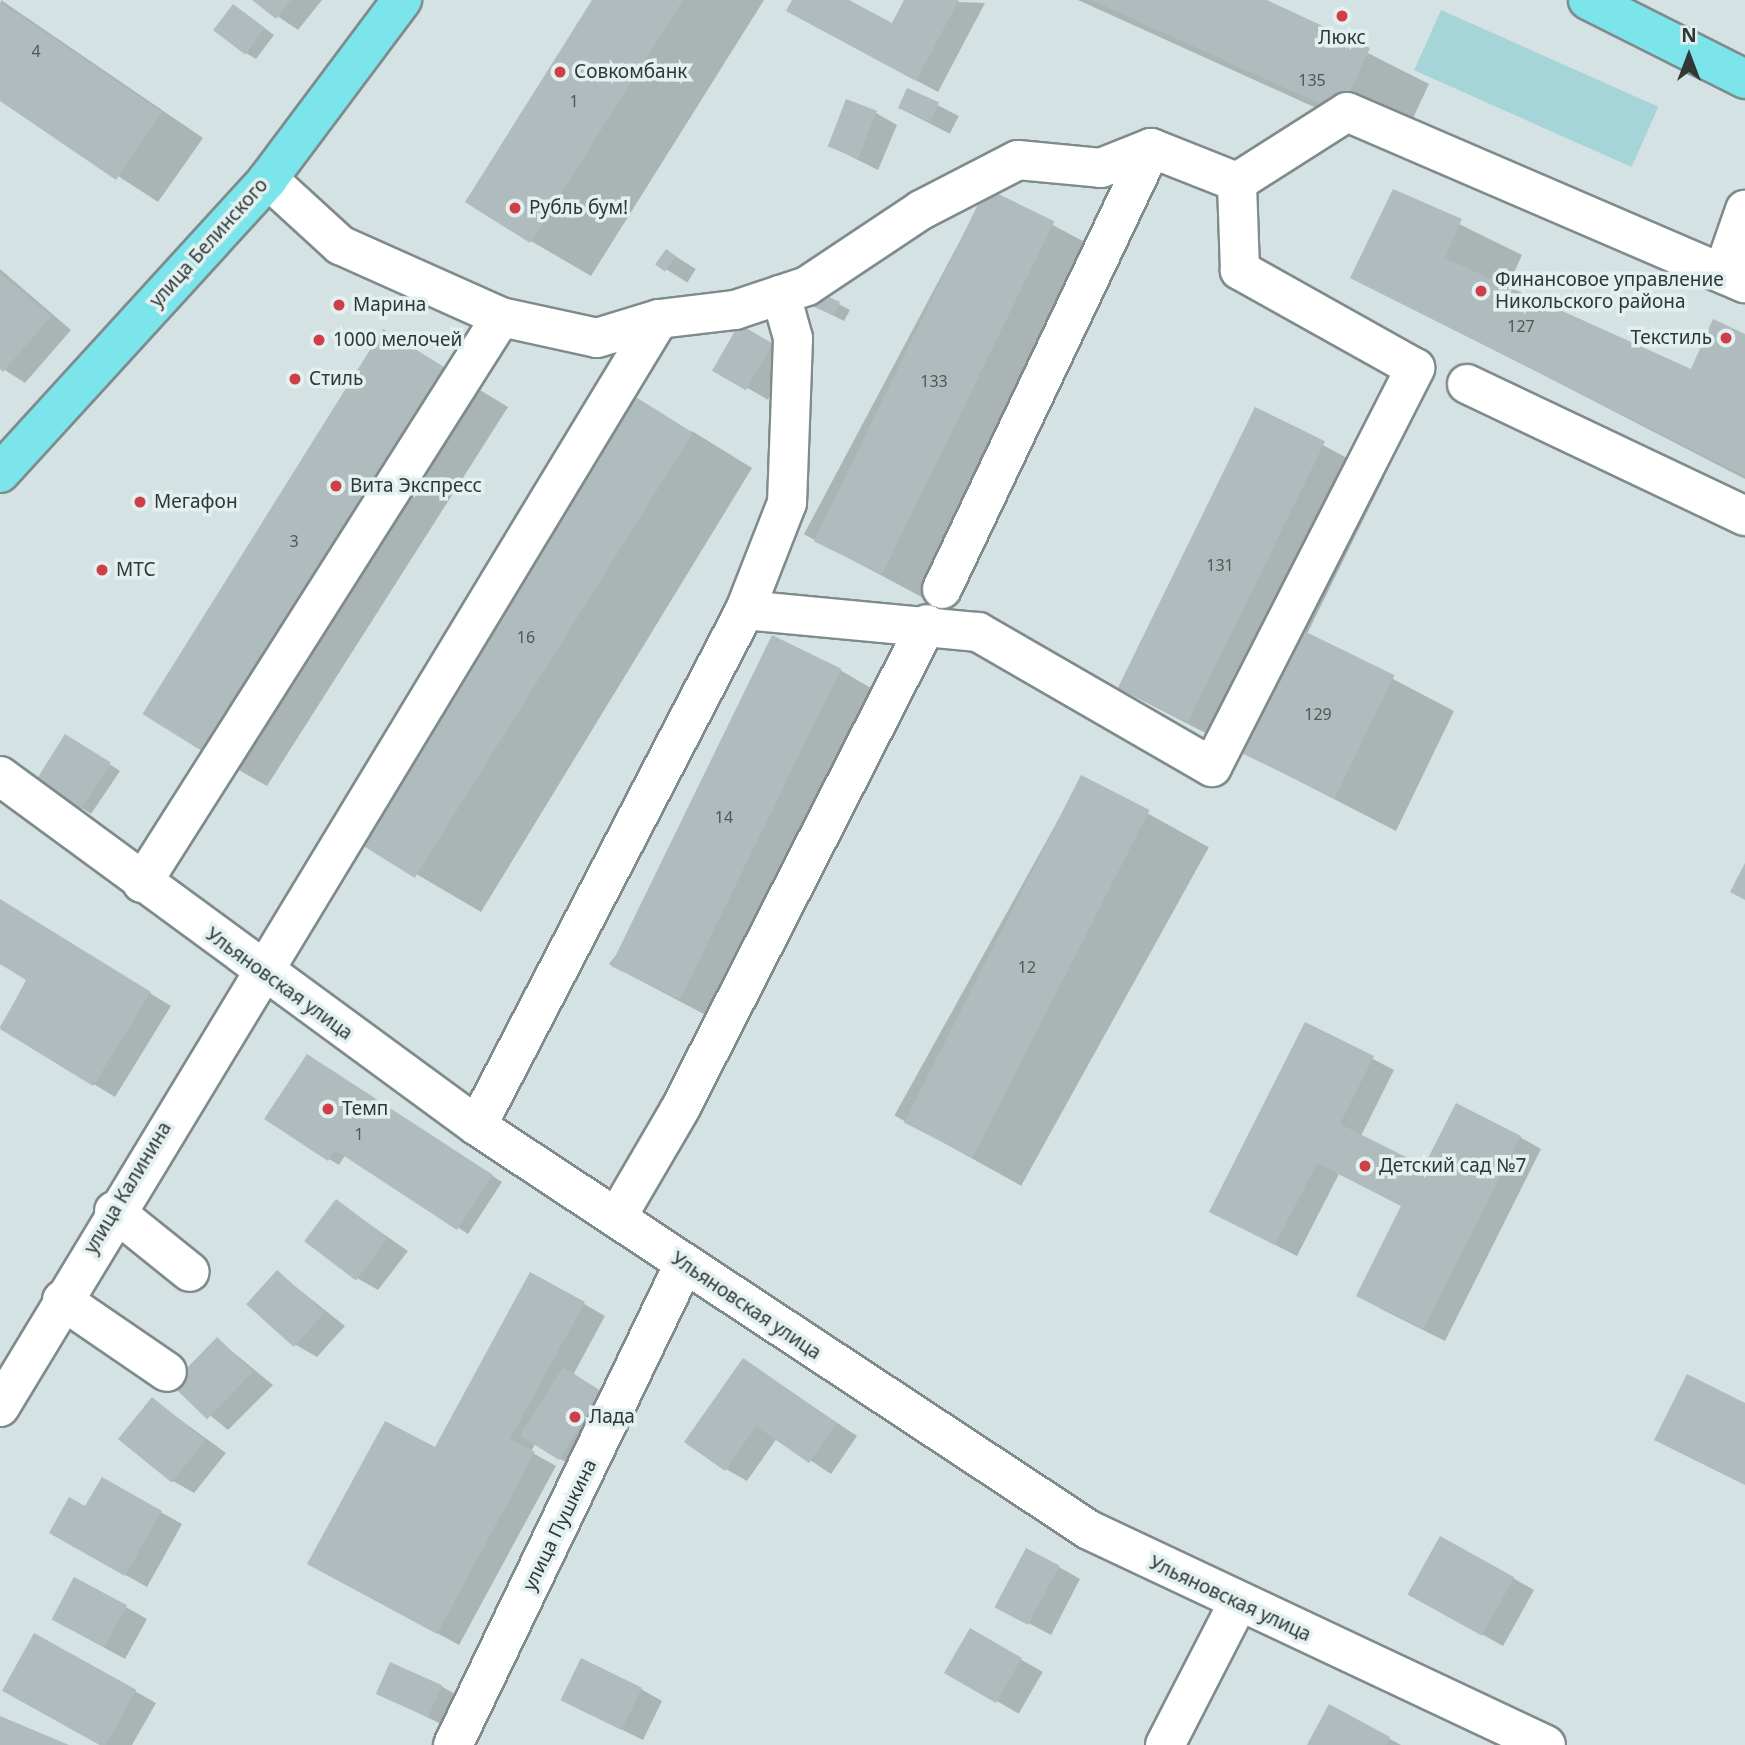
<!DOCTYPE html>
<meta charset="utf-8">
<style>
body{margin:0}
#map{position:relative;width:1745px;height:1745px;overflow:hidden;background:#d5e2e3;font-family:"Noto Sans",sans-serif}
div>[style]{position:absolute}
.green>*{inset:0;background:#a5d5d8;transform-origin:0 0}
.shadow>*{inset:0;background:#0003;transform-origin:0 0}
.building>*{inset:0;background:#afbbbc;transform-origin:0 0}
.roads{filter:drop-shadow(2px 0 #7f8b8c) drop-shadow(-2px 0 #7f8b8c) drop-shadow(0 2px #7f8b8c) drop-shadow(0 -2px #7f8b8c)}
.minor>*{height:38px;margin:-19px;padding:0 19px;transform-origin:19px;border-radius:19px;background:#fff}
.major>*{height:38px;margin:-19px;padding:0 19px;transform-origin:19px;border-radius:19px;background:#7be5eb}
.dots>*{width:19px;height:19px;translate:-50% -50%;box-sizing:border-box;border:4px solid #e2f0f0;border-radius:50%}
span{translate:-50% -50%;white-space:nowrap;text-align:center;line-height:1.15;-webkit-text-stroke:7px #e2f0f0;paint-order:stroke}
.number-label{font-size:16px;color:#505758}
.number-label span{-webkit-text-stroke-width:0}
.poi-label{font-size:19px;color:#313636}
.left{translate:0 -50%;text-align:left}
.right{translate:-100% -50%;text-align:right}
.street-label{font-size:19px;color:#313636}
.north{position:absolute;left:1654px;top:21px;width:70px;height:70px;-webkit-text-stroke:5px #e2f0f0;paint-order:stroke;rotate:0deg;font-size:19px;font-weight:700;line-height:28px;text-align:center;color:#313636}
.north::after{content:'';display:block;margin:auto;width:24px;height:32px;background:#313636;clip-path:polygon(50% 0,100% 100%,50% 72%,0 100%)}
</style>
<div id="map">
<div class="green">
<div style="left:1441px;top:10px;width:238px;height:66px;rotate:24deg"></div>
</div>
<div class="shadow">
<div style="clip-path:polygon(1px 0,203px 138px,158px 202px,0 99px)"></div>
<div style="clip-path:polygon(254px 0,322px 0,298px 30px)"></div>
<div style="clip-path:polygon(594px 0,764px 0,591px 276px,531px 241px)"></div>
<div style="clip-path:polygon(794px 0,845px 0,892px 25px,906px 0,985px 3px,938px 92px,809px 23px)"></div>
<div style="clip-path:polygon(1078px 0,1263px 0,1429px 84px,1400px 146px)"></div>
<div style="clip-path:polygon(243px 12px,274px 35px,256px 59px,246px 53px)"></div>
<div style="left:908px;top:90px;width:57px;height:20px;rotate:27deg"></div>
<div style="clip-path:polygon(876px 113px,897px 125px,878px 170px,828px 145px)"></div>
<div style="left:987px;top:190px;width:143px;height:390px;rotate:28deg"></div>
<div style="clip-path:polygon(1394px 192px,1522px 255px,1507px 288px,1692px 371px,1745px 336px,1745px 479px,1353px 277px)"></div>
<div style="left:667px;top:251px;width:34px;height:16px;rotate:32deg"></div>
<div style="clip-path:polygon(0 269px,71px 330px,25px 383px,0 367px)"></div>
<div style="clip-path:polygon(821px 295px,850px 310px,844px 321px,826px 312px)"></div>
<div style="left:740px;top:326px;width:61px;height:50px;rotate:30deg"></div>
<div style="clip-path:polygon(384px 332px,508px 407px,267px 786px,207px 752px)"></div>
<div style="clip-path:polygon(1256px 409px,1384px 478px,1307px 634px,1454px 711px,1396px 831px,1118px 688px)"></div>
<div style="clip-path:polygon(692px 431px,752px 468px,481px 912px,360px 841px)"></div>
<div style="clip-path:polygon(840px 670px,900px 705px,736px 1031px,609px 964px)"></div>
<div style="clip-path:polygon(75px 742px,120px 771px,91px 814px,37px 779px)"></div>
<div style="left:1082px;top:777px;width:145px;height:387px;rotate:29deg"></div>
<div style="clip-path:polygon(0 901px,171px 1006px,115px 1097px,0 1027px,28px 979px,0 962px)"></div>
<div style="clip-path:polygon(1306px 1024px,1394px 1070px,1361px 1136px,1425px 1168px,1520px 1137px,1541px 1149px,1445px 1341px,1379px 1308px,1403px 1206px,1339px 1174px,1297px 1256px,1211px 1212px)"></div>
<div style="clip-path:polygon(317px 1063px,502px 1182px,468px 1234px,346px 1154px,339px 1165px,329px 1159px)"></div>
<div style="clip-path:polygon(336px 1201px,408px 1251px,378px 1290px,357px 1278px)"></div>
<div style="clip-path:polygon(277px 1272px,345px 1326px,317px 1357px,296px 1345px)"></div>
<div style="clip-path:polygon(584px 1304px,605px 1316px,573px 1375px,622px 1405px,581px 1471px,535px 1444px,531px 1452px,556px 1466px,459px 1645px,331px 1575px,436px 1450px)"></div>
<div style="clip-path:polygon(217px 1339px,273px 1385px,228px 1430px,172px 1384px)"></div>
<div style="clip-path:polygon(743px 1360px,857px 1436px,831px 1474px,777px 1438px,747px 1481px,726px 1469px)"></div>
<div style="clip-path:polygon(152px 1399px,226px 1453px,194px 1493px,173px 1481px)"></div>
<div style="clip-path:polygon(102px 1479px,182px 1524px,147px 1587px,51px 1533px,86px 1508px)"></div>
<div style="clip-path:polygon(1059px 1567px,1080px 1579px,1051px 1635px,1019px 1618px)"></div>
<div style="clip-path:polygon(1513px 1578px,1534px 1590px,1503px 1646px,1410px 1594px)"></div>
<div style="clip-path:polygon(126px 1607px,147px 1619px,125px 1659px,74px 1631px)"></div>
<div style="left:970px;top:1630px;width:84px;height:48px;rotate:30deg"></div>
<div style="clip-path:polygon(35px 1635px,156px 1703px,132px 1745px,100px 1745px,4px 1691px)"></div>
<div style="clip-path:polygon(441px 1686px,462px 1698px,449px 1728px,378px 1693px)"></div>
<div style="clip-path:polygon(641px 1689px,662px 1701px,643px 1740px,584px 1711px)"></div>
<div style="clip-path:polygon(1329px 1707px,1390px 1739px,1401px 1745px,1309px 1745px)"></div>
</div>
<div class="building">
<div style="clip-path:polygon(252px 0,291px 0,276px 19px)"></div>
<div style="clip-path:polygon(592px 0,683px 0,530px 243px,465px 202px)"></div>
<div style="clip-path:polygon(792px 0,849px 0,892px 23px,904px 0,959px 0,916px 81px,786px 11px)"></div>
<div style="clip-path:polygon(1091px 0,1267px 0,1370px 48px,1340px 113px)"></div>
<div style="clip-path:polygon(0 2px,162px 112px,116px 180px,0 101px)"></div>
<div style="left:233px;top:4px;width:40px;height:33px;rotate:37deg"></div>
<div style="left:907px;top:88px;width:35px;height:22px;rotate:24deg"></div>
<div style="left:846px;top:99px;width:33px;height:51px;rotate:21deg"></div>
<div style="left:986px;top:188px;width:76px;height:393px;rotate:26deg"></div>
<div style="clip-path:polygon(1393px 189px,1462px 219px,1445px 258px,1691px 369px,1713px 319px,1745px 334px,1745px 476px,1350px 278px)"></div>
<div style="left:666px;top:249px;width:12px;height:19px;rotate:35deg"></div>
<div style="clip-path:polygon(0 273px,51px 316px,3px 372px,0 369px)"></div>
<div style="left:820px;top:293px;width:22px;height:15px;rotate:24deg"></div>
<div style="left:739px;top:324px;width:39px;height:54px;rotate:30deg"></div>
<div style="left:383px;top:329px;width:78px;height:454px;rotate:32deg"></div>
<div style="left:631px;top:394px;width:73px;height:525px;rotate:32deg"></div>
<div style="left:1255px;top:407px;width:78px;height:313px;rotate:26deg"></div>
<div style="left:1302px;top:630px;width:103px;height:137px;rotate:26deg"></div>
<div style="left:772px;top:635px;width:77px;height:368px;rotate:26deg"></div>
<div style="left:65px;top:734px;width:54px;height:55px;rotate:32deg"></div>
<div style="left:1081px;top:775px;width:77px;height:390px;rotate:27deg"></div>
<div style="clip-path:polygon(1745px 863px,1745px 900px,1730px 892px)"></div>
<div style="clip-path:polygon(0 899px,151px 992px,93px 1086px,0 1029px,26px 980px,0 964px)"></div>
<div style="clip-path:polygon(1305px 1022px,1374px 1056px,1340px 1124px,1424px 1166px,1456px 1103px,1521px 1136px,1423px 1330px,1356px 1296px,1401px 1206px,1317px 1163px,1275px 1245px,1209px 1212px)"></div>
<div style="clip-path:polygon(307px 1054px,493px 1175px,457px 1230px,335px 1150px,328px 1161px,264px 1119px)"></div>
<div style="left:336px;top:1199px;width:65px;height:53px;rotate:37deg"></div>
<div style="left:277px;top:1270px;width:64px;height:46px;rotate:42deg"></div>
<div style="clip-path:polygon(530px 1272px,585px 1302px,510px 1439px,535px 1452px,437px 1634px,307px 1564px,385px 1421px,435px 1447px)"></div>
<div style="left:217px;top:1337px;width:50px;height:66px;rotate:44deg"></div>
<div style="clip-path:polygon(743px 1358px,837px 1423px,809px 1463px,756px 1426px,725px 1471px,684px 1442px)"></div>
<div style="left:563px;top:1367px;width:46px;height:81px;rotate:32deg"></div>
<div style="clip-path:polygon(1687px 1374px,1745px 1403px,1745px 1485px,1654px 1440px)"></div>
<div style="left:152px;top:1397px;width:69px;height:54px;rotate:39deg"></div>
<div style="clip-path:polygon(102px 1477px,162px 1511px,125px 1576px,49px 1533px,69px 1497px,85px 1506px)"></div>
<div style="left:1440px;top:1536px;width:85px;height:67px;rotate:29deg"></div>
<div style="left:1026px;top:1548px;width:38px;height:67px;rotate:28deg"></div>
<div style="left:74px;top:1577px;width:60px;height:48px;rotate:28deg"></div>
<div style="left:970px;top:1628px;width:60px;height:52px;rotate:30deg"></div>
<div style="left:34px;top:1633px;width:117px;height:66px;rotate:29deg"></div>
<div style="left:581px;top:1658px;width:68px;height:47px;rotate:26deg"></div>
<div style="left:390px;top:1662px;width:57px;height:35px;rotate:24deg"></div>
<div style="clip-path:polygon(1329px 1704px,1390px 1737px,1386px 1745px,1307px 1745px)"></div>
<div style="clip-path:polygon(0 1716px,69px 1745px,0 1745px)"></div>
</div>
<div class="roads">
<div class="minor">
<div style="left:268px;top:179px;width:98px;rotate:42.5deg"></div>
<div style="left:340px;top:245px;width:176px;rotate:24.1deg"></div>
<div style="left:501px;top:317px;width:98px;rotate:12.3deg"></div>
<div style="left:597px;top:338px;width:65px;rotate:-17deg"></div>
<div style="left:659px;top:319px;width:77px;rotate:-6.8deg"></div>
<div style="left:735px;top:310px;width:76px;rotate:-18.4deg"></div>
<div style="left:807px;top:286px;width:137px;rotate:-33.7deg"></div>
<div style="left:921px;top:210px;width:109px;rotate:-27.3deg"></div>
<div style="left:1018px;top:160px;width:83px;rotate:5.5deg"></div>
<div style="left:1101px;top:168px;width:54px;rotate:-21.8deg"></div>
<div style="left:1151px;top:148px;width:92px;rotate:21.6deg"></div>
<div style="left:1237px;top:182px;width:130px;rotate:-32.5deg"></div>
<div style="left:1347px;top:112px;width:433px;rotate:23.3deg"></div>
<div style="left:1723px;top:273px;width:67px;rotate:-70.8deg"></div>
<div style="left:1467px;top:384px;width:308px;rotate:25.4deg"></div>
<div style="left:942px;top:589px;width:488px;rotate:-64.6deg"></div>
<div style="left:745px;top:610px;width:115px;rotate:-68.6deg"></div>
<div style="left:787px;top:503px;width:165px;rotate:-87.9deg"></div>
<div style="left:793px;top:338px;width:45px;rotate:-105.6deg"></div>
<div style="left:0;top:776px;width:592px;rotate:36.27deg"></div>
<div style="left:477px;top:1126px;width:733px;rotate:33.43deg"></div>
<div style="left:1089px;top:1530px;width:505px;rotate:25.2deg"></div>
<div style="left:142px;top:883px;width:670px;rotate:-57.61deg"></div>
<div style="left:477px;top:1126px;width:581px;rotate:-62.55deg"></div>
<div style="left:745px;top:610px;width:234px;rotate:5.4deg"></div>
<div style="left:978px;top:632px;width:270px;rotate:30deg"></div>
<div style="left:1212px;top:767px;width:448px;rotate:-63deg"></div>
<div style="left:1415px;top:368px;width:201px;rotate:-150.8deg"></div>
<div style="left:1240px;top:270px;width:88px;rotate:-92deg"></div>
<div style="left:114px;top:1211px;width:97px;rotate:38.8deg"></div>
<div style="left:617px;top:1217px;width:125px;rotate:-59.7deg"></div>
<div style="left:680px;top:1109px;width:544px;rotate:-63.01deg"></div>
<div style="left:62px;top:1300px;width:127px;rotate:34.4deg"></div>
<div style="left:0;top:1407px;width:1272px;rotate:-58.8deg"></div>
<div style="left:453px;top:1745px;width:531px;rotate:-64.35deg"></div>
<div style="left:1165px;top:1745px;width:157px;rotate:-62.8deg"></div>
</div>
<div class="major">
<div style="left:1588px;top:0;width:176px;rotate:26.7deg"></div>
<div style="left:0;top:473px;width:398px;rotate:-47.6deg"></div>
<div style="left:268px;top:179px;width:224px;rotate:-53.2deg"></div>
</div>
</div>
<div class="dots">
<div style="left:1342px;top:16px;background:#cf3f49"></div>
<div style="left:560px;top:72px;background:#cf3f49"></div>
<div style="left:515px;top:208px;background:#cf3f49"></div>
<div style="left:1481px;top:291px;background:#cf3f49"></div>
<div style="left:339px;top:305px;background:#cf3f49"></div>
<div style="left:1726px;top:338px;background:#cf3f49"></div>
<div style="left:319px;top:340px;background:#cf3f49"></div>
<div style="left:295px;top:379px;background:#cf3f49"></div>
<div style="left:336px;top:486px;background:#cf3f49"></div>
<div style="left:140px;top:502px;background:#cf3f49"></div>
<div style="left:102px;top:570px;background:#cf3f49"></div>
<div style="left:328px;top:1109px;background:#cf3f49"></div>
<div style="left:1365px;top:1166px;background:#cf3f49"></div>
<div style="left:575px;top:1417px;background:#cf3f49"></div>
</div>
<div class="number-label">
<span style="left:36px;top:51px">4</span>
<span style="left:1312px;top:80px">135</span>
<span style="left:574px;top:101px">1</span>
<span style="left:1521px;top:326px">127</span>
<span style="left:934px;top:381px">133</span>
<span style="left:294px;top:541px">3</span>
<span style="left:1220px;top:565px">131</span>
<span style="left:526px;top:637px">16</span>
<span style="left:1318px;top:714px">129</span>
<span style="left:724px;top:817px">14</span>
<span style="left:1027px;top:967px">12</span>
<span style="left:359px;top:1134px">1</span>
</div>
<div class="poi-label">
<span style="left:1342px;top:38px">Люкс</span>
<span class="left" style="left:574px;top:72px">Совкомбанк</span>
<span class="left" style="left:529px;top:208px">Рубль бум!</span>
<span class="left" style="left:1495px;top:291px">Финансовое управление<br>Никольского района</span>
<span class="left" style="left:353px;top:305px">Марина</span>
<span class="right" style="left:1712px;top:338px">Текстиль</span>
<span class="left" style="left:333px;top:340px">1000 мелочей</span>
<span class="left" style="left:309px;top:379px">Стиль</span>
<span class="left" style="left:350px;top:486px">Вита Экспресс</span>
<span class="left" style="left:154px;top:502px">Мегафон</span>
<span class="left" style="left:116px;top:570px">МТС</span>
<span class="left" style="left:342px;top:1109px">Темп</span>
<span class="left" style="left:1379px;top:1166px">Детский сад №7</span>
<span class="left" style="left:589px;top:1417px">Лада</span>
</div>
<div class="street-label">
<span style="left:209px;top:243px;rotate:-48deg">улица Белинского</span>
<span style="left:279px;top:984px;rotate:36deg">Ульяновская улица</span>
<span style="left:128px;top:1188px;rotate:-59deg">улица Калинина</span>
<span style="left:746px;top:1306px;rotate:34deg">Ульяновская улица</span>
<span style="left:560px;top:1525px;rotate:-64deg">улица Пушкина</span>
<span style="left:1230px;top:1599px;rotate:25deg">Ульяновская улица</span>
</div>
<div class="north">N</div>
</div>
